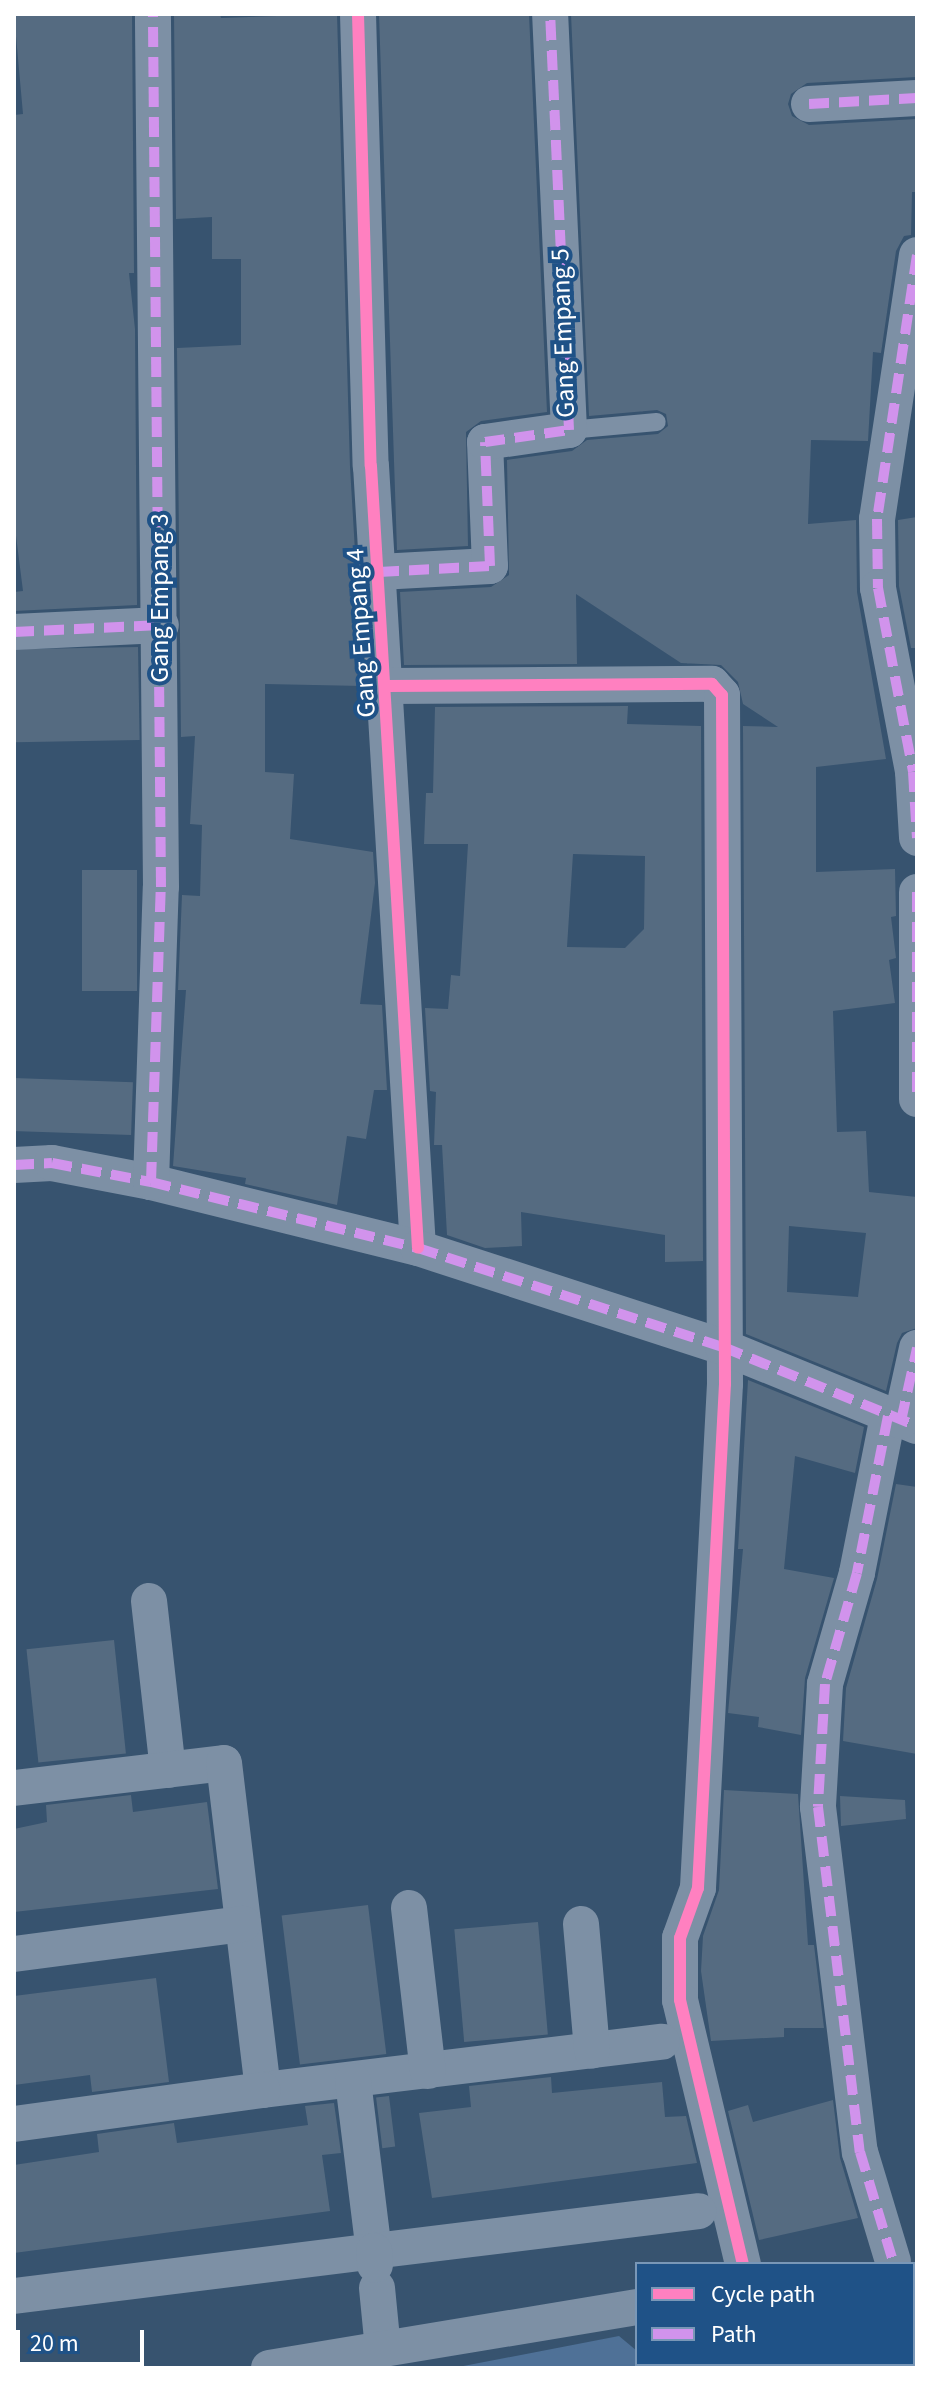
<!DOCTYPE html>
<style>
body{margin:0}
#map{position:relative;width:931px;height:2382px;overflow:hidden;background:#37536f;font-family:"Source Sans 3",sans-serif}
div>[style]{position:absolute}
.water>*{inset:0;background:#4f7197;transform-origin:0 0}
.building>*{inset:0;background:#556b81;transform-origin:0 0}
.service>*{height:18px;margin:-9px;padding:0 9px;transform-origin:9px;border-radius:9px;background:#7d90a5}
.minor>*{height:36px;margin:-18px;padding:0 18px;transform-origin:18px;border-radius:18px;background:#7d90a5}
.quiet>*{height:10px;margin-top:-5px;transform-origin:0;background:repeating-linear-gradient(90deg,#d193ec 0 20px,transparent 0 30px)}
.cycleway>*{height:12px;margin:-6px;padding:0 6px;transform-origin:6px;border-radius:6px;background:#ff80c0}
span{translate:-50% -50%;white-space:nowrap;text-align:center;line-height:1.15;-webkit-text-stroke:8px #1f5287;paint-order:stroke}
.street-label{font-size:26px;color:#fff}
.frame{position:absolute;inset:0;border:16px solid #fff;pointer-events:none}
.legend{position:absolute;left:635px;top:2262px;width:280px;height:104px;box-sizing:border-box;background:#1f5287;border:2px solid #7997b7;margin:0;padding:10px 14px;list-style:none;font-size:24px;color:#fff}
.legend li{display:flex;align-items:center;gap:16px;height:40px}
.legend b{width:40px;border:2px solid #7997b7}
.scale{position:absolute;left:16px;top:2330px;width:128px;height:36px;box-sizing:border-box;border:4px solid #fff;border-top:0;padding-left:10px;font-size:24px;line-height:28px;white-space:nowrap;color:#fff;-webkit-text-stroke:6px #1f5287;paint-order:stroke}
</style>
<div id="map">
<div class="water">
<div style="clip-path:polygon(619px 2336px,637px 2351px,637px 2364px,664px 2368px,453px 2368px)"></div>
<div style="left:767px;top:2364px;width:137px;height:4px"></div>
</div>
<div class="building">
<div style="clip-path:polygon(14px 14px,132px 14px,134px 273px,129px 273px,135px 329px,137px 605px,14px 611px,14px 592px,23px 591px,14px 520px,14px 115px,23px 114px)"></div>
<div style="clip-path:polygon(174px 14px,220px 14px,221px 18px,337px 14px,350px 467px,363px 686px,265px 684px,265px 772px,294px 774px,290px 839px,373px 852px,375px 883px,360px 1004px,382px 1005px,387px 1090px,374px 1090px,366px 1139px,347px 1136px,337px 1205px,245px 1184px,246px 1178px,173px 1166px,186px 990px,178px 990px,182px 895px,200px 896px,202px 825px,190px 824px,195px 736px,181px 737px,177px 348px,241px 345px,241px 259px,212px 259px,212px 217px,176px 219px)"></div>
<div style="clip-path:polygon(379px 14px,529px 14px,547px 412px,481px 421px,466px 432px,468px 546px,397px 550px)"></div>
<div style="clip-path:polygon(evenodd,571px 14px,917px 14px,917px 77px,807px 83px,791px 94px,788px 104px,792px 116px,809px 125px,917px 119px,917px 192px,912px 192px,911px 235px,904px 236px,896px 251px,881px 353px,873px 352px,868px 441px,811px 440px,808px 524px,856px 520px,857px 592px,886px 759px,816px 767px,816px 872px,895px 869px,896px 916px,891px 917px,896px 958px,889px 960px,895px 1003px,833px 1011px,837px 1132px,866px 1131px,869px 1192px,917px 1197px,917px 1328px,902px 1333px,897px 1343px,886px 1391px,746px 1334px,743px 726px,778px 727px,743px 704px,738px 682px,721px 665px,681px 663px,576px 594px,577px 664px,404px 665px,400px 592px,491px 587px,509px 575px,507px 460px,572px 451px,587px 440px,658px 434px,668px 426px,666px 414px,657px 410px,589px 416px,571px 14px,789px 1226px,866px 1233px,858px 1297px,787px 1292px,789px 1226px)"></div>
<div style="clip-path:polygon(917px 517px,917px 648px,911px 648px,899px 586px,898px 520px)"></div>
<div style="left:138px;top:647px;width:93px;height:124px;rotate:89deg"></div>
<div style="clip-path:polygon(evenodd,628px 706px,627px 724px,701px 726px,703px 1261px,665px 1262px,665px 1235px,521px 1212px,522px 1246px,485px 1248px,447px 1235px,442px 1145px,434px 1145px,436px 1092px,430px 1091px,425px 1008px,448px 1009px,451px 975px,460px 976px,468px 844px,424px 844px,426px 793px,433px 793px,435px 707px,628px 706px,573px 854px,645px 856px,644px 929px,625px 948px,567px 947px,573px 854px)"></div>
<div style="left:137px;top:870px;width:121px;height:55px;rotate:90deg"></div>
<div style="left:14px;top:1078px;width:119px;height:53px;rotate:2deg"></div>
<div style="clip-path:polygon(748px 1380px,864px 1427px,855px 1473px,795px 1456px,784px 1569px,834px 1578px,805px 1678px,801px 1735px,758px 1727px,759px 1717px,728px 1713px,743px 1549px,738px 1549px)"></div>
<div style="clip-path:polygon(896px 1484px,917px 1487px,917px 1754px,843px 1741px,846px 1688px,877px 1579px)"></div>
<div style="left:114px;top:1640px;width:114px;height:88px;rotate:84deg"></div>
<div style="clip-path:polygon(724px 1790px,798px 1794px,808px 1945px,814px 1945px,824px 2028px,784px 2028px,784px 2037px,711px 2041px,701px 1971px,703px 1936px,719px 1890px)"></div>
<div style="clip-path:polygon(131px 1795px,133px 1812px,207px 1802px,218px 1889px,14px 1912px,14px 1829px,47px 1822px,46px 1805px)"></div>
<div style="clip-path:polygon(840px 1796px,905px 1800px,906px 1819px,841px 1826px)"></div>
<div style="left:368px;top:1905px;width:150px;height:87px;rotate:83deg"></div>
<div style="left:538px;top:1922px;width:113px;height:84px;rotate:85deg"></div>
<div style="clip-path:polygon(156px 1978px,169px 2082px,92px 2092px,90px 2075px,14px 2085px,14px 1996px)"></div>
<div style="clip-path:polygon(551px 2077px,552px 2093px,662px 2082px,665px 2117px,686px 2116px,697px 2163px,432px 2198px,419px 2113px,471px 2107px,469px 2086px)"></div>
<div style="left:389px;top:2096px;width:51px;height:13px;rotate:83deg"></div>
<div style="clip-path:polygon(833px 2100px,840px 2158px,858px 2218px,759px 2240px,728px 2111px,748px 2105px,753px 2122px)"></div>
<div style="clip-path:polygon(334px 2103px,341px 2153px,322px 2155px,330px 2211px,14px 2253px,14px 2165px,99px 2152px,97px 2134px,174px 2123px,177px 2143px,308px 2125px,305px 2106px)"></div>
</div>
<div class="service">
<div style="left:569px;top:430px;width:88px;rotate:-5.2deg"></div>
</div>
<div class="minor">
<div style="left:358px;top:14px;width:452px;rotate:88.4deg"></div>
<div style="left:371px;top:466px;width:783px;rotate:86.56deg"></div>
<div style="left:809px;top:104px;width:108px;rotate:-3.2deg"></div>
<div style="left:917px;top:255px;width:267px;rotate:98.6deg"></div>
<div style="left:877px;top:519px;width:69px;rotate:89.2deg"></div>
<div style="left:878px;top:588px;width:187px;rotate:79.2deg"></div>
<div style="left:913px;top:772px;width:66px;rotate:86.5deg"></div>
<div style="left:379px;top:572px;width:111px;rotate:-3.1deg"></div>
<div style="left:490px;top:566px;width:124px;rotate:-92.3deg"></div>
<div style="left:485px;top:442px;width:85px;rotate:-8.1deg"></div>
<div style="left:569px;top:430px;width:416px;rotate:-92.6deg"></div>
<div style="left:14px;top:632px;width:147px;rotate:-2.7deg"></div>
<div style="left:387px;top:686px;width:325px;rotate:-0.4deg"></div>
<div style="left:712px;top:684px;width:15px;rotate:48deg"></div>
<div style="left:722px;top:695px;width:689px;rotate:89.75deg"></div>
<div style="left:725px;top:1384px;width:505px;rotate:93.07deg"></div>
<div style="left:698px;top:1888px;width:53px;rotate:109.8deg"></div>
<div style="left:680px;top:1938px;width:62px;rotate:90deg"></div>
<div style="left:680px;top:2000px;width:271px;rotate:76.6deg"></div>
<div style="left:917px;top:892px;width:207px;rotate:90deg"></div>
<div style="left:14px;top:1165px;width:38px;rotate:-3deg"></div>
<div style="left:52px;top:1163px;width:101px;rotate:10.9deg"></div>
<div style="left:151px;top:1182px;width:275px;rotate:13.9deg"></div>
<div style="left:418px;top:1248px;width:321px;rotate:18deg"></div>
<div style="left:723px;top:1347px;width:209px;rotate:22.2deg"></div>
<div style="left:151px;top:1182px;width:295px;rotate:-88.1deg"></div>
<div style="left:161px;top:887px;width:873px;rotate:-90.53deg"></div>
<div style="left:888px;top:1416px;width:160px;rotate:101.2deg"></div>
<div style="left:857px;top:1573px;width:116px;rotate:106.1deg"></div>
<div style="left:825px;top:1684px;width:123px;rotate:93.3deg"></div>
<div style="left:818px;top:1807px;width:348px;rotate:83.1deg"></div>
<div style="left:860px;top:2152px;width:114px;rotate:73.2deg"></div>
<div style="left:901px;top:1421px;width:75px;rotate:-77.6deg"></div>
<div style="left:149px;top:1601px;width:170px;rotate:83.6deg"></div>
<div style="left:14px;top:1788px;width:211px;rotate:-6.8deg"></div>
<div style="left:224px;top:1763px;width:329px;rotate:83.2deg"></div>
<div style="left:263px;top:2090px;width:402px;rotate:-6.9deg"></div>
<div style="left:409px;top:1908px;width:164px;rotate:83.4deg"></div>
<div style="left:581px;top:1924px;width:127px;rotate:85deg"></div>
<div style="left:14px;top:1954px;width:231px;rotate:-7.5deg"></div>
<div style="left:353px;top:2081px;width:171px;rotate:83deg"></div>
<div style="left:374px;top:2251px;width:327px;rotate:-7deg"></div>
<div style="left:14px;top:2124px;width:251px;rotate:-7.8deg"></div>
<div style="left:377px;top:2288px;width:61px;rotate:84.4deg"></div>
<div style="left:14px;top:2296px;width:363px;rotate:-7.1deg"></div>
<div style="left:374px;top:2251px;width:14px;rotate:86deg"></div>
<div style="left:269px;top:2368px;width:373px;rotate:-9.4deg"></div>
</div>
<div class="quiet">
<div style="left:809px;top:104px;width:108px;rotate:-3.2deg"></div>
<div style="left:917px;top:255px;width:267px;rotate:98.6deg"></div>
<div style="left:877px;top:519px;width:69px;rotate:89.2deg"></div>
<div style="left:878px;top:588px;width:187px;rotate:79.2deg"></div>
<div style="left:913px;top:772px;width:66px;rotate:86.5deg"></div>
<div style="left:379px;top:572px;width:111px;rotate:-3.1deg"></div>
<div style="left:490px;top:566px;width:124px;rotate:-92.3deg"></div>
<div style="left:485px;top:442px;width:85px;rotate:-8.1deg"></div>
<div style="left:569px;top:430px;width:416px;rotate:-92.6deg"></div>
<div style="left:14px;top:632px;width:147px;rotate:-2.7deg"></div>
<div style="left:917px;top:892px;width:207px;rotate:90deg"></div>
<div style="left:14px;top:1165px;width:38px;rotate:-3deg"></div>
<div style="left:52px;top:1163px;width:101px;rotate:10.9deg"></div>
<div style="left:151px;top:1182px;width:275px;rotate:13.9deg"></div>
<div style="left:418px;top:1248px;width:321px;rotate:18deg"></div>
<div style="left:723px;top:1347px;width:209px;rotate:22.2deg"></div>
<div style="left:151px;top:1182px;width:295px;rotate:-88.1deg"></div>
<div style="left:161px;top:887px;width:873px;rotate:-90.53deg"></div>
<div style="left:888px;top:1416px;width:160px;rotate:101.2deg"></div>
<div style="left:857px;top:1573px;width:116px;rotate:106.1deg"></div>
<div style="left:825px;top:1684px;width:123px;rotate:93.3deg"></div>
<div style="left:818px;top:1807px;width:348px;rotate:83.1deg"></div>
<div style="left:860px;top:2152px;width:114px;rotate:73.2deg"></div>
<div style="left:901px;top:1421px;width:75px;rotate:-77.6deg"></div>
</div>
<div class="cycleway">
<div style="left:358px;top:14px;width:452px;rotate:88.4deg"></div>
<div style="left:371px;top:466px;width:783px;rotate:86.56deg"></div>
<div style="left:387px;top:686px;width:325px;rotate:-0.4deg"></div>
<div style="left:712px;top:684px;width:15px;rotate:48deg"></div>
<div style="left:722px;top:695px;width:689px;rotate:89.75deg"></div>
<div style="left:725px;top:1384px;width:505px;rotate:93.07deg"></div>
<div style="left:698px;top:1888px;width:53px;rotate:109.8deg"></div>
<div style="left:680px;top:1938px;width:62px;rotate:90deg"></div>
<div style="left:680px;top:2000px;width:271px;rotate:76.6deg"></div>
</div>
<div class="street-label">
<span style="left:563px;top:333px;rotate:-92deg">Gang Empang 5</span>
<span style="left:160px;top:598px;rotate:-90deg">Gang Empang 3</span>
<span style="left:361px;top:633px;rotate:-94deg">Gang Empang 4</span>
</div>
<div class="frame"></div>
<ul class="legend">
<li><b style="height:10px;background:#ff80c0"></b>Cycle path</li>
<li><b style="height:10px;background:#d193ec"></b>Path</li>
</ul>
<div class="scale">20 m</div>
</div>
